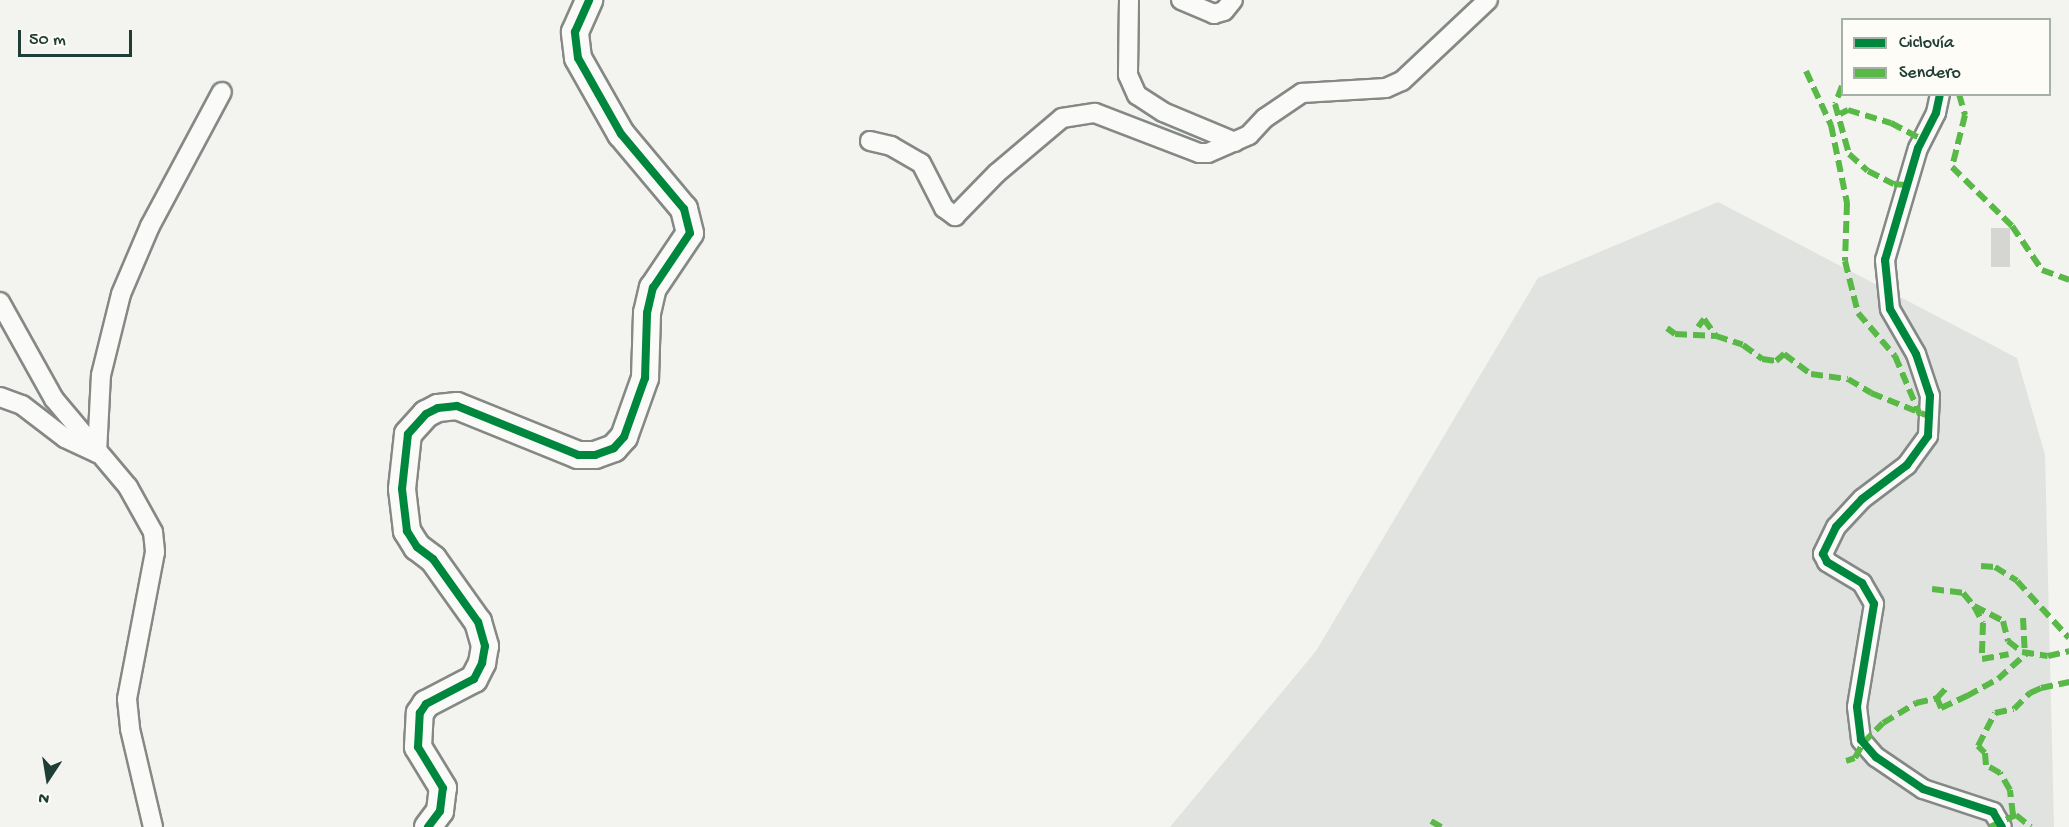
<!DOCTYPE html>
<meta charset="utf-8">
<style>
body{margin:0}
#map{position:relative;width:2069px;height:827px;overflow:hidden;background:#f3f3f0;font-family:"Gochi Hand",sans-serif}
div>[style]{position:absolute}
.green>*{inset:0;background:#e0e3df}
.building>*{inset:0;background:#d5d6d3;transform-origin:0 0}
.roads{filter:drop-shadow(2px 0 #848986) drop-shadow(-2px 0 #848986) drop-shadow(0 2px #848986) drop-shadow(0 -2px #848986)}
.street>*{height:18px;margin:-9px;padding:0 9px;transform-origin:9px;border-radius:9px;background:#fafaf8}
.secondary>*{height:26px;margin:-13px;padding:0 13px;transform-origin:13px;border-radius:13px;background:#fafaf8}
.quiet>*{height:6px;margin-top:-3px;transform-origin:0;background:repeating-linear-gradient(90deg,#58b947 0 12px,transparent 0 18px)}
.cycleway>*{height:8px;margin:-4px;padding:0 4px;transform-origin:4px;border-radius:4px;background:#00873e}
span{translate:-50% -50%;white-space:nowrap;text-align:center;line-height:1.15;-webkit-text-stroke:6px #fdfcf7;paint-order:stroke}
.legend{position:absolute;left:1841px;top:18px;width:210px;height:78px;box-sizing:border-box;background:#fdfcf7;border:2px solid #a4b0a9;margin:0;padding:8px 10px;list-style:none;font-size:18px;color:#1f3d34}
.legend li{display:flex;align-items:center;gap:12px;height:30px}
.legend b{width:30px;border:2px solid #a4b0a9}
.north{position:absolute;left:18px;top:749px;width:60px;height:60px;-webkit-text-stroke:4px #fdfcf7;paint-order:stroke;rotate:192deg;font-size:16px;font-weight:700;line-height:24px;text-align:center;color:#1f3d34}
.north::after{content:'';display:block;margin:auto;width:21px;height:27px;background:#1f3d34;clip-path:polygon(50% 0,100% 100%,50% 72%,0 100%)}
.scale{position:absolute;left:18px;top:30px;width:114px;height:27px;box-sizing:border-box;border:3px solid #1f3d34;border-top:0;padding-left:8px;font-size:18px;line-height:21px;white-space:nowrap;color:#1f3d34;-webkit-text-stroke:4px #fdfcf7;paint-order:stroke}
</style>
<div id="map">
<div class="green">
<div style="clip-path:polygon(1718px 202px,2017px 358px,2045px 455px,2054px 827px,1170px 827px,1316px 651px,1538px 278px)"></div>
</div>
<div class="building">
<div style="left:1991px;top:228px;width:19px;height:39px"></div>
</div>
<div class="roads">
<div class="street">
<div style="left:1129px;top:0;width:75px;rotate:90.8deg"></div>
<div style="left:1128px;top:75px;width:22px;rotate:66deg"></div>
<div style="left:1137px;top:95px;width:31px;rotate:33deg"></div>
<div style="left:1163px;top:112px;width:78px;rotate:22.6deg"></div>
<div style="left:1181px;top:0;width:36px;rotate:23deg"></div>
<div style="left:1214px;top:14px;width:10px;rotate:-17deg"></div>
<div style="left:1224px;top:11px;width:14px;rotate:-51deg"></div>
<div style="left:1940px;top:94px;width:19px;rotate:102deg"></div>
<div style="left:1936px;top:113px;width:39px;rotate:117deg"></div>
<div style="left:1918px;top:148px;width:117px;rotate:106.4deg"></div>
<div style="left:1885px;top:260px;width:49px;rotate:84.2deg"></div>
<div style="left:1890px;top:309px;width:52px;rotate:60deg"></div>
<div style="left:1916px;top:354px;width:44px;rotate:71.6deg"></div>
<div style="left:1930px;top:396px;width:40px;rotate:92.9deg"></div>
<div style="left:1928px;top:436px;width:36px;rotate:126deg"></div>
<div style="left:1907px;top:465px;width:56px;rotate:142.9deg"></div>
<div style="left:1862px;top:499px;width:38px;rotate:133deg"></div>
<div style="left:1836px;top:527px;width:30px;rotate:116deg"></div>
<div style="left:1823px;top:554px;width:9px;rotate:63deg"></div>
<div style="left:1827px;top:562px;width:41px;rotate:31deg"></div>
<div style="left:1862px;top:583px;width:24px;rotate:60deg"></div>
<div style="left:1874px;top:604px;width:104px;rotate:99.4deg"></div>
<div style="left:1857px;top:707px;width:33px;rotate:83deg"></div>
<div style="left:1861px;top:740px;width:23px;rotate:49deg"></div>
<div style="left:1876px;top:757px;width:57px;rotate:34.2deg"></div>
<div style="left:1923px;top:789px;width:74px;rotate:18.2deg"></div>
<div style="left:1993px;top:812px;width:17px;rotate:59deg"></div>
<div style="left:870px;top:141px;width:22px;rotate:13deg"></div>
<div style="left:891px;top:146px;width:34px;rotate:30deg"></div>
<div style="left:921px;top:163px;width:51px;rotate:62.9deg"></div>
<div style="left:944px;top:208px;width:14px;rotate:36deg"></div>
<div style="left:955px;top:216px;width:60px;rotate:-45.7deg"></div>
<div style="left:997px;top:173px;width:85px;rotate:-40.2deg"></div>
<div style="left:1062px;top:118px;width:33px;rotate:-9deg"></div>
<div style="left:1095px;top:113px;width:111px;rotate:21deg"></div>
<div style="left:1199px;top:153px;width:9px"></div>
<div style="left:1208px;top:153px;width:45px;rotate:-23.7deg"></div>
<div style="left:1249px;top:135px;width:23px;rotate:-47deg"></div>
<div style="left:1265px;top:118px;width:45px;rotate:-34deg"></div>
<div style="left:1302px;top:93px;width:84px;rotate:-3.4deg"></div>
<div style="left:1386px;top:88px;width:17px;rotate:-24deg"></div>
<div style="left:1402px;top:81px;width:118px;rotate:-43.3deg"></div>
<div style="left:0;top:302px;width:111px;rotate:60.9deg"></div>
<div style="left:54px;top:399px;width:115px;rotate:49.9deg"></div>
<div style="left:128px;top:487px;width:51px;rotate:60.9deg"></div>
<div style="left:153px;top:532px;width:20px;rotate:84deg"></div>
<div style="left:155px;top:552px;width:150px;rotate:100.8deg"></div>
<div style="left:127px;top:699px;width:30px;rotate:84deg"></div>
<div style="left:130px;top:729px;width:101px;rotate:76.8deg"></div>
<div style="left:0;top:397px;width:23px;rotate:20deg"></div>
<div style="left:22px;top:405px;width:54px;rotate:37.5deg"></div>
<div style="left:65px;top:438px;width:35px;rotate:25deg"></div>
<div style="left:97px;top:453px;width:78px;rotate:-87.1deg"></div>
<div style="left:101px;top:375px;width:83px;rotate:-76.1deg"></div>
<div style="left:121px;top:294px;width:74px;rotate:-66.9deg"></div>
<div style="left:150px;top:226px;width:152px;rotate:-61.8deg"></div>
</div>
<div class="secondary">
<div style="left:428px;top:827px;width:20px;rotate:-53deg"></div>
<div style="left:440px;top:811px;width:23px;rotate:-83deg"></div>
<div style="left:443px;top:788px;width:48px;rotate:-121.4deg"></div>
<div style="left:418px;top:747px;width:34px;rotate:-87deg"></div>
<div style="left:420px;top:713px;width:11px;rotate:-56deg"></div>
<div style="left:426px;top:704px;width:54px;rotate:-27.5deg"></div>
<div style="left:474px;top:679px;width:18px;rotate:-63deg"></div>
<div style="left:482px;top:663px;width:17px;rotate:-80deg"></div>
<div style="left:485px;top:646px;width:25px;rotate:-106deg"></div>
<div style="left:478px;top:622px;width:77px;rotate:-125.5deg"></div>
<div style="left:433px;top:559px;width:20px;rotate:-143deg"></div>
<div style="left:417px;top:547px;width:19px;rotate:-122deg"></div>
<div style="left:407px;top:531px;width:42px;rotate:-96.8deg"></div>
<div style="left:402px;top:489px;width:55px;rotate:-83.8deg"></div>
<div style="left:408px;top:434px;width:27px;rotate:-48deg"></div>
<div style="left:426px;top:414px;width:13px;rotate:-27deg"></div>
<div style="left:438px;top:408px;width:19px;rotate:-6deg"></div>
<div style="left:457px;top:406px;width:131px;rotate:22deg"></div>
<div style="left:578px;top:455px;width:17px"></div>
<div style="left:595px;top:455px;width:20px;rotate:-20deg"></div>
<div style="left:614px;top:448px;width:15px;rotate:-48deg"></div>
<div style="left:624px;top:437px;width:63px;rotate:-70.4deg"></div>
<div style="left:645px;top:378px;width:65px;rotate:-88.2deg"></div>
<div style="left:647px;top:313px;width:26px;rotate:-77deg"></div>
<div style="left:653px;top:288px;width:66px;rotate:-56.1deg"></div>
<div style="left:690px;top:233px;width:25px;rotate:-104deg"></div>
<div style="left:684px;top:209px;width:98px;rotate:-130deg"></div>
<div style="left:621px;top:134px;width:87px;rotate:-119.5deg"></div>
<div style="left:578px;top:58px;width:26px;rotate:-97deg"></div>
<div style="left:575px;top:32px;width:35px;rotate:-66deg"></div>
</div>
</div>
<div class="quiet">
<div style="left:1806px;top:71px;width:60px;rotate:65.2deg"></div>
<div style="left:1831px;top:125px;width:80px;rotate:78.4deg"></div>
<div style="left:1847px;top:203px;width:58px;rotate:92deg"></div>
<div style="left:1845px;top:261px;width:54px;rotate:76deg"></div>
<div style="left:1858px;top:313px;width:57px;rotate:49.3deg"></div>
<div style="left:1895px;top:356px;width:64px;rotate:67deg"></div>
<div style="left:1842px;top:86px;width:19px;rotate:111deg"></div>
<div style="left:1835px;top:104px;width:52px;rotate:74.4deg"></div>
<div style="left:1849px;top:154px;width:25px;rotate:42deg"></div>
<div style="left:1868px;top:171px;width:29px;rotate:27deg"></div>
<div style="left:1894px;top:184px;width:12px;rotate:5deg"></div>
<div style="left:1959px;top:94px;width:22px;rotate:74deg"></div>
<div style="left:1965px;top:115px;width:54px;rotate:104deg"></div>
<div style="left:1952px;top:167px;width:84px;rotate:44.5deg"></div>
<div style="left:2012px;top:226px;width:53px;rotate:55.7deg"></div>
<div style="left:2042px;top:270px;width:29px;rotate:20deg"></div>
<div style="left:1840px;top:114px;width:9px;rotate:-27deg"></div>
<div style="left:1848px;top:110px;width:45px;rotate:16.8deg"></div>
<div style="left:1891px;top:123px;width:34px;rotate:28deg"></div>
<div style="left:1698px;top:327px;width:10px;rotate:-53deg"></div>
<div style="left:1704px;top:319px;width:21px;rotate:55deg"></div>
<div style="left:1716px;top:336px;width:28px;rotate:18deg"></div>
<div style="left:1743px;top:345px;width:24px;rotate:36deg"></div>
<div style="left:1762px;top:359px;width:14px;rotate:8deg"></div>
<div style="left:1776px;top:361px;width:11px;rotate:-41deg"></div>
<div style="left:1784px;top:354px;width:34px;rotate:37deg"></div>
<div style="left:1811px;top:374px;width:37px;rotate:8deg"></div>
<div style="left:1848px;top:379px;width:27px;rotate:31deg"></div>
<div style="left:1871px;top:393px;width:59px;rotate:21.8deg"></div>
<div style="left:1667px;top:328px;width:10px;rotate:37deg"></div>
<div style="left:1675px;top:334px;width:41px;rotate:2.8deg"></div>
<div style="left:1981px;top:566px;width:14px;rotate:4deg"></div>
<div style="left:1995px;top:567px;width:26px;rotate:32deg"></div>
<div style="left:2017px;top:581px;width:77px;rotate:47.6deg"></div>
<div style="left:1932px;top:589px;width:31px;rotate:7deg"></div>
<div style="left:1963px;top:593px;width:17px;rotate:50deg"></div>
<div style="left:1974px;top:606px;width:33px;rotate:27deg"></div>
<div style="left:2003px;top:621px;width:21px;rotate:76deg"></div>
<div style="left:2008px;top:641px;width:18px;rotate:38deg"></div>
<div style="left:2022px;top:652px;width:26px;rotate:9deg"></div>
<div style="left:2048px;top:656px;width:22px;rotate:-13deg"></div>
<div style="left:1974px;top:606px;width:19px;rotate:62deg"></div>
<div style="left:1983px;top:623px;width:36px;rotate:92deg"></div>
<div style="left:1982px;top:659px;width:27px;rotate:-10deg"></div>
<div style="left:2023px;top:618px;width:35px;rotate:87deg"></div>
<div style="left:1937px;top:698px;width:11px;rotate:68deg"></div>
<div style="left:1941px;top:708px;width:29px;rotate:-25deg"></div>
<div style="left:1967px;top:696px;width:35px;rotate:-29deg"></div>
<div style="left:1998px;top:679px;width:39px;rotate:-42deg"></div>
<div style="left:1846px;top:761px;width:9px;rotate:-18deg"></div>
<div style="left:1855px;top:758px;width:17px;rotate:-62deg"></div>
<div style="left:1863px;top:743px;width:28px;rotate:-45deg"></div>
<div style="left:1883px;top:723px;width:39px;rotate:-31deg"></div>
<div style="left:1916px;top:703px;width:22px;rotate:-13deg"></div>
<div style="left:1937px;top:698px;width:16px;rotate:-47deg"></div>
<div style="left:2013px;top:815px;width:25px;rotate:-97deg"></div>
<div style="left:2010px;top:790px;width:20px;rotate:-120deg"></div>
<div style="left:2000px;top:773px;width:16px;rotate:-150deg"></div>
<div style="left:1986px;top:765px;width:12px;rotate:-95deg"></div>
<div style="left:1985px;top:753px;width:10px;rotate:-135deg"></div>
<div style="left:1978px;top:746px;width:37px;rotate:-63deg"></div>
<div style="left:1995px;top:713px;width:19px;rotate:-12deg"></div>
<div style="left:2014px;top:709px;width:23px;rotate:-45deg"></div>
<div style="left:2030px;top:693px;width:12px;rotate:-24deg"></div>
<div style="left:2041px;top:688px;width:29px;rotate:-12deg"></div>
<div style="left:1431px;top:821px;width:12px;rotate:31deg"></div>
<div style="left:1990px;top:827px;width:29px;rotate:-25deg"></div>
<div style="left:2016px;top:815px;width:19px;rotate:39deg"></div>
</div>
<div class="cycleway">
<div style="left:1940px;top:94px;width:19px;rotate:102deg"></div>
<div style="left:1936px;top:113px;width:39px;rotate:117deg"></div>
<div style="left:1918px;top:148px;width:117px;rotate:106.4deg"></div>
<div style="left:1885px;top:260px;width:49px;rotate:84.2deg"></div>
<div style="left:1890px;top:309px;width:52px;rotate:60deg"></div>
<div style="left:1916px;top:354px;width:44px;rotate:71.6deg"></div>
<div style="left:1930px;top:396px;width:40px;rotate:92.9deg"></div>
<div style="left:1928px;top:436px;width:36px;rotate:126deg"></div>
<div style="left:1907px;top:465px;width:56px;rotate:142.9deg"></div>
<div style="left:1862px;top:499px;width:38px;rotate:133deg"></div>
<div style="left:1836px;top:527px;width:30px;rotate:116deg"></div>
<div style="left:1823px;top:554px;width:9px;rotate:63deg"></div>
<div style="left:1827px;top:562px;width:41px;rotate:31deg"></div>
<div style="left:1862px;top:583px;width:24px;rotate:60deg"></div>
<div style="left:1874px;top:604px;width:104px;rotate:99.4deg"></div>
<div style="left:1857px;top:707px;width:33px;rotate:83deg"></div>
<div style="left:1861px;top:740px;width:23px;rotate:49deg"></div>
<div style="left:1876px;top:757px;width:57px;rotate:34.2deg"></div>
<div style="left:1923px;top:789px;width:74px;rotate:18.2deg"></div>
<div style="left:1993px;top:812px;width:17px;rotate:59deg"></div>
<div style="left:428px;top:827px;width:20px;rotate:-53deg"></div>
<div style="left:440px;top:811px;width:23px;rotate:-83deg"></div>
<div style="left:443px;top:788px;width:48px;rotate:-121.4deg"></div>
<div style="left:418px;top:747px;width:34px;rotate:-87deg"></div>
<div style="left:420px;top:713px;width:11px;rotate:-56deg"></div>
<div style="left:426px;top:704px;width:54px;rotate:-27.5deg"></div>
<div style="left:474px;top:679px;width:18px;rotate:-63deg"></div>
<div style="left:482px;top:663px;width:17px;rotate:-80deg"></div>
<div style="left:485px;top:646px;width:25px;rotate:-106deg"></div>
<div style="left:478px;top:622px;width:77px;rotate:-125.5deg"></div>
<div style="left:433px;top:559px;width:20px;rotate:-143deg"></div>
<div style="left:417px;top:547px;width:19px;rotate:-122deg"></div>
<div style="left:407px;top:531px;width:42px;rotate:-96.8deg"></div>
<div style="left:402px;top:489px;width:55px;rotate:-83.8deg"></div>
<div style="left:408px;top:434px;width:27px;rotate:-48deg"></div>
<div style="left:426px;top:414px;width:13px;rotate:-27deg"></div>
<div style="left:438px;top:408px;width:19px;rotate:-6deg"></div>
<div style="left:457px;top:406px;width:131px;rotate:22deg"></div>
<div style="left:578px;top:455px;width:17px"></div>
<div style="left:595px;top:455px;width:20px;rotate:-20deg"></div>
<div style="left:614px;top:448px;width:15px;rotate:-48deg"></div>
<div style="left:624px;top:437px;width:63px;rotate:-70.4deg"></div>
<div style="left:645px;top:378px;width:65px;rotate:-88.2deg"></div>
<div style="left:647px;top:313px;width:26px;rotate:-77deg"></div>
<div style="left:653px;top:288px;width:66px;rotate:-56.1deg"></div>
<div style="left:690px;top:233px;width:25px;rotate:-104deg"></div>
<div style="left:684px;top:209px;width:98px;rotate:-130deg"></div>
<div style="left:621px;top:134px;width:87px;rotate:-119.5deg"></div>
<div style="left:578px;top:58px;width:26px;rotate:-97deg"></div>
<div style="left:575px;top:32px;width:35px;rotate:-66deg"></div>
</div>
<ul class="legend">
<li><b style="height:8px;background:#00873e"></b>Ciclovía</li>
<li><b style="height:8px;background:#58b947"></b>Sendero</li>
</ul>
<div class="north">N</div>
<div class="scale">50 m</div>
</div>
